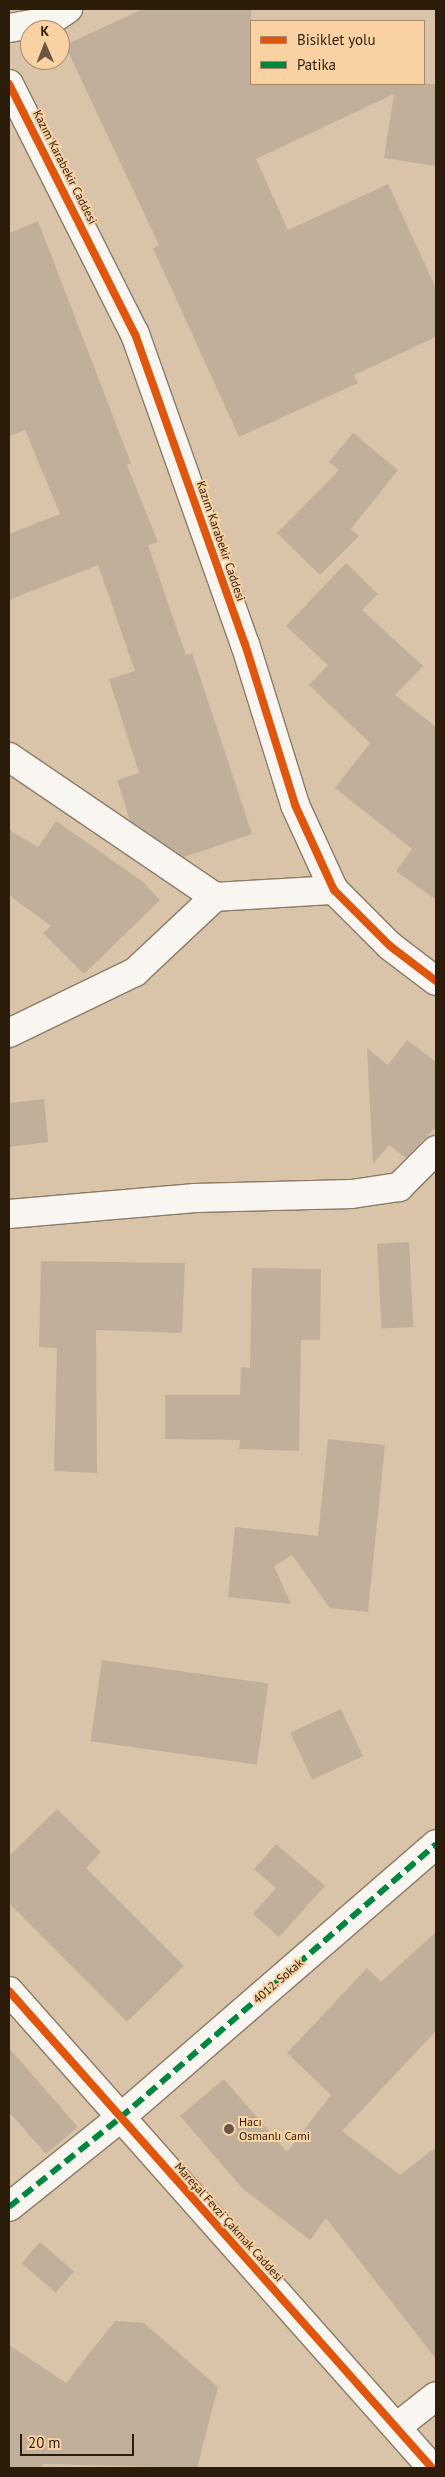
<!DOCTYPE html>
<meta charset="utf-8">
<style>
body{margin:0}
#map{position:relative;width:445px;height:2477px;overflow:hidden;background:#d9c4aa;font-family:"PT Sans",sans-serif}
div>[style]{position:absolute}
.building>*{inset:0;background:#c0b09b;transform-origin:0 0}
.roads{filter:drop-shadow(1px 0 #8a7b66) drop-shadow(-1px 0 #8a7b66) drop-shadow(0 1px #8a7b66) drop-shadow(0 -1px #8a7b66)}
.minor>*{height:28px;margin:-14px;padding:0 14px;transform-origin:14px;border-radius:14px;background:#f9f6f2}
.quiet>*{height:6px;margin-top:-3px;transform-origin:0;background:repeating-linear-gradient(90deg,#00873e 0 12px,transparent 0 18px)}
.cycleway>*{height:8px;margin:-4px;padding:0 4px;transform-origin:4px;border-radius:4px;background:#df560c}
.dots>*{width:14px;height:14px;translate:-50% -50%;box-sizing:border-box;border:2px solid #fad1a3;border-radius:50%}
span{translate:-50% -50%;white-space:nowrap;text-align:center;line-height:1.15;-webkit-text-stroke:4px #fad1a3;paint-order:stroke}
.street-label{font-size:12px;color:#2c1d0b}
.poi-label{font-size:12px;color:#2c1d0b}
.left{translate:0 -50%;text-align:left}
.frame{position:absolute;inset:0;border:10px solid #2c1d0b;pointer-events:none}
.legend{position:absolute;left:250px;top:20px;width:175px;height:65px;box-sizing:border-box;background:#fad1a3;border:1px solid #a88966;margin:0;padding:6px 9px;list-style:none;font-size:15px;color:#2c1d0b}
.legend li{display:flex;align-items:center;gap:10px;height:25px}
.legend b{width:25px;border:1px solid #a88966}
.north{position:absolute;left:20px;top:20px;width:50px;height:50px;box-sizing:border-box;background:#fad1a3;border:1px solid #a88966;border-radius:50%;rotate:359deg;font-size:14px;font-weight:700;line-height:20px;text-align:center;color:#2c1d0b}
.north::after{content:'';display:block;margin:auto;width:18px;height:22px;background:#695743;clip-path:polygon(50% 0,100% 100%,50% 72%,0 100%)}
.scale{position:absolute;left:20px;top:2434px;width:114px;height:22px;box-sizing:border-box;border:2px solid #2c1d0b;border-top:0;padding-left:6px;font-size:15px;line-height:18px;white-space:nowrap;color:#2c1d0b;-webkit-text-stroke:4px #fad1a3;paint-order:stroke}
</style>
<div id="map">
<div class="building">
<div style="clip-path:polygon(143px 9px,251px 9px,251px 84px,436px 84px,436px 166px,384px 158px,394px 94px,256px 159px,288px 230px,388px 184px,436px 288px,436px 337px,354px 375px,358px 383px,239px 437px,153px 248px,159px 245px,65px 45px)"></div>
<div style="clip-path:polygon(38px 221px,131px 463px,127px 465px,158px 542px,148px 545px,186px 655px,192px 653px,252px 834px,184px 857px,130px 821px,117px 780px,139px 773px,109px 679px,135px 671px,98px 565px,9px 600px,9px 534px,60px 514px,25px 430px,9px 436px,9px 233px)"></div>
<div style="clip-path:polygon(353px 433px,398px 470px,351px 529px,359px 536px,320px 575px,277px 533px,339px 470px,329px 462px)"></div>
<div style="clip-path:polygon(346px 563px,378px 594px,362px 610px,423px 666px,395px 695px,436px 727px,436px 900px,396px 871px,412px 849px,335px 788px,370px 743px,309px 685px,328px 665px,286px 626px)"></div>
<div style="clip-path:polygon(56px 821px,142px 881px,160px 900px,84px 974px,43px 933px,51px 926px,9px 895px,9px 830px,38px 847px)"></div>
<div style="clip-path:polygon(407px 1040px,436px 1062px,436px 1127px,406px 1158px,389px 1145px,373px 1164px,367px 1048px,388px 1065px)"></div>
<div style="clip-path:polygon(44px 1099px,48px 1142px,9px 1147px,9px 1103px)"></div>
<div style="left:409px;top:1242px;width:85px;height:32px;rotate:87deg"></div>
<div style="clip-path:polygon(41px 1261px,185px 1263px,182px 1333px,96px 1330px,97px 1473px,54px 1471px,57px 1348px,39px 1347px)"></div>
<div style="clip-path:polygon(252px 1268px,321px 1269px,320px 1340px,301px 1340px,299px 1451px,239px 1449px,240px 1440px,165px 1439px,165px 1395px,240px 1395px,241px 1367px,250px 1368px)"></div>
<div style="clip-path:polygon(328px 1439px,385px 1445px,368px 1612px,330px 1608px,292px 1555px,274px 1566px,291px 1604px,228px 1597px,235px 1527px,318px 1536px)"></div>
<div style="left:102px;top:1660px;width:168px;height:82px;rotate:8deg"></div>
<div style="left:341px;top:1709px;width:52px;height:56px;rotate:65deg"></div>
<div style="clip-path:polygon(57px 1809px,101px 1852px,86px 1868px,184px 1966px,127px 2022px,9px 1903px,9px 1856px)"></div>
<div style="clip-path:polygon(276px 1844px,325px 1886px,279px 1937px,253px 1914px,276px 1888px,254px 1869px)"></div>
<div style="clip-path:polygon(436px 1932px,436px 2031px,342px 2131px,400px 2175px,436px 2147px,436px 2359px,326px 2218px,310px 2240px,242px 2188px,180px 2116px,224px 2079px,287px 2152px,331px 2095px,287px 2053px,367px 1968px,381px 1982px)"></div>
<div style="clip-path:polygon(9px 2048px,78px 2127px,46px 2154px,9px 2112px)"></div>
<div style="left:40px;top:2242px;width:45px;height:28px;rotate:41deg"></div>
<div style="clip-path:polygon(115px 2321px,144px 2323px,218px 2387px,197px 2468px,44px 2464px,42px 2468px,9px 2468px,9px 2345px,66px 2383px)"></div>
</div>
<div class="roads">
<div class="minor">
<div style="left:9px;top:28px;width:42px;rotate:-9.7deg"></div>
<div style="left:50px;top:21px;width:22px;rotate:-34deg"></div>
<div style="left:9px;top:84px;width:280px;rotate:63.3deg"></div>
<div style="left:135px;top:334px;width:329px;rotate:70.5deg"></div>
<div style="left:245px;top:644px;width:169px;rotate:72.7deg"></div>
<div style="left:295px;top:805px;width:94px;rotate:65.4deg"></div>
<div style="left:334px;top:890px;width:79px;rotate:45deg"></div>
<div style="left:390px;top:946px;width:58px;rotate:37.3deg"></div>
<div style="left:9px;top:757px;width:249px;rotate:34.2deg"></div>
<div style="left:215px;top:897px;width:119px;rotate:-3.4deg"></div>
<div style="left:9px;top:1033px;width:140px;rotate:-25.8deg"></div>
<div style="left:135px;top:972px;width:110px;rotate:-43.2deg"></div>
<div style="left:9px;top:1214px;width:187px;rotate:-4.9deg"></div>
<div style="left:195px;top:1198px;width:157px;rotate:-1.5deg"></div>
<div style="left:352px;top:1194px;width:48px;rotate:-8.5deg"></div>
<div style="left:399px;top:1187px;width:52px;rotate:-45deg"></div>
<div style="left:9px;top:1991px;width:638px;rotate:48.43deg"></div>
<div style="left:9px;top:2207px;width:142px;rotate:-38.7deg"></div>
<div style="left:120px;top:2118px;width:418px;rotate:-40.9deg"></div>
<div style="left:398px;top:2426px;width:48px;rotate:-38.3deg"></div>
</div>
</div>
<div class="quiet">
<div style="left:9px;top:2207px;width:142px;rotate:-38.7deg"></div>
<div style="left:120px;top:2118px;width:418px;rotate:-40.9deg"></div>
</div>
<div class="cycleway">
<div style="left:9px;top:84px;width:280px;rotate:63.3deg"></div>
<div style="left:135px;top:334px;width:329px;rotate:70.5deg"></div>
<div style="left:245px;top:644px;width:169px;rotate:72.7deg"></div>
<div style="left:295px;top:805px;width:94px;rotate:65.4deg"></div>
<div style="left:334px;top:890px;width:79px;rotate:45deg"></div>
<div style="left:390px;top:946px;width:58px;rotate:37.3deg"></div>
<div style="left:9px;top:1991px;width:638px;rotate:48.43deg"></div>
</div>
<div class="dots">
<div style="left:229px;top:2129px;background:#695743"></div>
</div>
<div class="street-label">
<span style="left:65px;top:167px;rotate:63deg">Kazım Karabekir Caddesi</span>
<span style="left:221px;top:541px;rotate:71deg">Kazım Karabekir Caddesi</span>
<span style="left:278px;top:1981px;rotate:-41deg">4012. Sokak</span>
<span style="left:229px;top:2222px;rotate:48deg">Mareşal Fevzi Çakmak Caddesi</span>
</div>
<div class="poi-label">
<span class="left" style="left:239px;top:2129px">Hacı<br>Osmanlı Cami</span>
</div>
<div class="frame"></div>
<ul class="legend">
<li><b style="height:6px;background:#df560c"></b>Bisiklet yolu</li>
<li><b style="height:6px;background:#00873e"></b>Patika</li>
</ul>
<div class="north">K</div>
<div class="scale">20 m</div>
</div>
